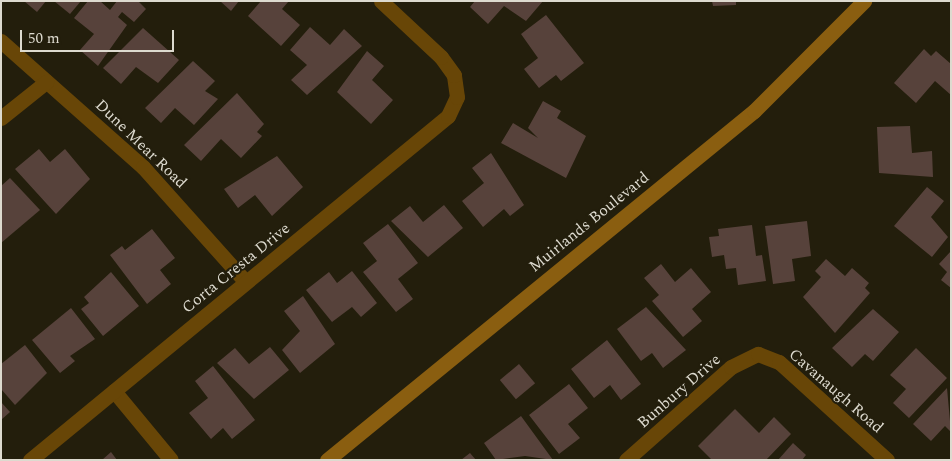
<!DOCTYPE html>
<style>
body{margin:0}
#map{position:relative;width:952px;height:461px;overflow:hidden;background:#231e0c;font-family:Spectral,serif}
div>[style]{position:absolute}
.building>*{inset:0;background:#57423b;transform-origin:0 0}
.street>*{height:15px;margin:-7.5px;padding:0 7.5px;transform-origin:7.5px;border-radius:7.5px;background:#684607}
.secondary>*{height:15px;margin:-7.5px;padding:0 7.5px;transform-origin:7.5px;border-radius:7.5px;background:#8a5e10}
span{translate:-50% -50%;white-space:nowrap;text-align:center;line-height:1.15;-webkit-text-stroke:4px #231e0c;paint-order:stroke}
.street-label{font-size:16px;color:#dddacf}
.frame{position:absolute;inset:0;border:2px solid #dddacf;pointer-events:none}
.scale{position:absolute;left:20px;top:30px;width:154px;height:22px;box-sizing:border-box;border:2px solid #dddacf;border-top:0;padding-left:6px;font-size:15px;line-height:18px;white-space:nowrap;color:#dddacf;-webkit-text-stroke:4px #231e0c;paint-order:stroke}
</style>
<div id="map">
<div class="building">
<div style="clip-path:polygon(24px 1px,46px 1px,37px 12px)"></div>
<div style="clip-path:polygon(54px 1px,81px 1px,70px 14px)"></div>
<div style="clip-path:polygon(88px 1px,100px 1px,110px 10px,117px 1px,138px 1px,146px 9px,134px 22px,122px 12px,118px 17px,127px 25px,98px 66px,80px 50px,94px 34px,74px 18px)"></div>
<div style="clip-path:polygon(220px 1px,239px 1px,231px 11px)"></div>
<div style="clip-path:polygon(261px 1px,289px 1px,282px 9px,300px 25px,281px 46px,248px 16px)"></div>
<div style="clip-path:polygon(475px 1px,543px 1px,526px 21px,504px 6px,488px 24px,470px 7px)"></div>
<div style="clip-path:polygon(712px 1px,736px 1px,736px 5px,713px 6px)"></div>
<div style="clip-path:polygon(546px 15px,584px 63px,561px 81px,556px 75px,539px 88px,524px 69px,538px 58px,521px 34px)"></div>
<div style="clip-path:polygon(310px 27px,330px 45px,344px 29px,362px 46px,307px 95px,291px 80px,307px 65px,290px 50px)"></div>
<div style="clip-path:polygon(143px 28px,179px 60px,158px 83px,136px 67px,121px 84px,103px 68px)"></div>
<div style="clip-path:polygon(924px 49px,931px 56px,936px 51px,951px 64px,951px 95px,935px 81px,916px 103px,894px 83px)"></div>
<div style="clip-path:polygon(367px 51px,384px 66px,372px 80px,393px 100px,371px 124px,337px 92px)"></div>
<div style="clip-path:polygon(193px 61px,215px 81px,205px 91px,218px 99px,194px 125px,175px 108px,161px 123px,145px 108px)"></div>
<div style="clip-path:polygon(237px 93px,264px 124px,257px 132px,262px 136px,241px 158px,221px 139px,201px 161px,184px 145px)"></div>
<div style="clip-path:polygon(543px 101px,561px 111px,557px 118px,586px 136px,566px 178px,501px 143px,513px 123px,538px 138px,528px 128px)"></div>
<div style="clip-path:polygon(910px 126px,912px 153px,932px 151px,933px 177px,879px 173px,877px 127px)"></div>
<div style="clip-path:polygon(39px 149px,50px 162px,65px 149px,90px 179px,56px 214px,15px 169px)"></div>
<div style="clip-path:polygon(491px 153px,524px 205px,510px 216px,504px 209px,483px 227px,462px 201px,484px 183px,472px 168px)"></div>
<div style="clip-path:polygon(277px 156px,303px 187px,272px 216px,255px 195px,238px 208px,224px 189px)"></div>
<div style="clip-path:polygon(10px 178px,40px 210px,1px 243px,1px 186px)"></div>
<div style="clip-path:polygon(927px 187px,944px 201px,931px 217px,948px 237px,932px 257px,894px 226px)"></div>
<div style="clip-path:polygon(444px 205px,463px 228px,428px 257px,391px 221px,410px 206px,423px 222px)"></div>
<div style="clip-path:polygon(807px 221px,811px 256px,792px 259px,795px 281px,773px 284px,765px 226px)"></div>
<div style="clip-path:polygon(388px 224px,418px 263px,398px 279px,413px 299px,396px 312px,363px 272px,377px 261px,363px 243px)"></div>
<div style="clip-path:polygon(752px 225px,756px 256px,762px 255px,766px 281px,738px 285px,736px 268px,726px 269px,724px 255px,712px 257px,709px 237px,719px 236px,718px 229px)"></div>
<div style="clip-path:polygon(152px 229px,175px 258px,160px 270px,171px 284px,147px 304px,110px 255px,122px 246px,125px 250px)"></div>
<div style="clip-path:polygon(951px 251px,951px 288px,941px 280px,947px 272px,939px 264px)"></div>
<div style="clip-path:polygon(826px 259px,845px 276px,852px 268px,869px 283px,865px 288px,870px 293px,835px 333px,803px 297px,821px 277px,815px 271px)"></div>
<div style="clip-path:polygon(661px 264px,675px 282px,691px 268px,711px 292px,692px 309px,702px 321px,683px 337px,652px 301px,659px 295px,644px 278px)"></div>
<div style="clip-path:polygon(352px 271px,377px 303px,361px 317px,352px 307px,332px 322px,306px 290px,329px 272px,337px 283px)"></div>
<div style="clip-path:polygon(111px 272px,139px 306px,103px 336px,81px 309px,89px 303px,84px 297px)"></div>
<div style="clip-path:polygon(303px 296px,335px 344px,300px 373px,282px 350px,300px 331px,284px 311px)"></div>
<div style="clip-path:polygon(646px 307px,686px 350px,663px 368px,652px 353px,641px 361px,617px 329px)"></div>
<div style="clip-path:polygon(71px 308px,95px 339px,70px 356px,75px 361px,60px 373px,32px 340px)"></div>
<div style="clip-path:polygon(873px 309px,899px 332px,873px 361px,865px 354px,852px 367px,832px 348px)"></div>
<div style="clip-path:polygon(607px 340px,641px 384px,621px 400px,610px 385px,594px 398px,571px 369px)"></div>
<div style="clip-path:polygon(25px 345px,47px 373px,15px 405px,1px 389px,1px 364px)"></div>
<div style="clip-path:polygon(270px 347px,289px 370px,254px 399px,217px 363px,235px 348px,249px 364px)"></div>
<div style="clip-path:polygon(916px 348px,947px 378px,909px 418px,893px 403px,906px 389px,890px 375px)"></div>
<div style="left:519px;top:364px;width:25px;height:25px;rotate:50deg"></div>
<div style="clip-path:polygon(213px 366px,255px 420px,232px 439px,223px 428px,211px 439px,189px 413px,208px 398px,195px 381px)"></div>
<div style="clip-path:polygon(569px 384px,588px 408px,568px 424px,580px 438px,559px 454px,529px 415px)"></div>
<div style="clip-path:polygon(947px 388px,951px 432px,945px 426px,931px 441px,913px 424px)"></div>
<div style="clip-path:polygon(1px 402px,10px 412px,1px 420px)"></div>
<div style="clip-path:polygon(735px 409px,759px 433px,774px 417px,791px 434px,766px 460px,712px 460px,698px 446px)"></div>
<div style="clip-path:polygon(521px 416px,553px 460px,525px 456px,496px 460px,484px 443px)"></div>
<div style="clip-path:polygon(793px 443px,806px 455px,802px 460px,778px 460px)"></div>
<div style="clip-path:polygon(111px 452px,117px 460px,102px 460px)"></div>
<div style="clip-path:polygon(470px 453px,476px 460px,461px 460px)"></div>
</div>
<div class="street">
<div style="left:1px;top:41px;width:190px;rotate:41.6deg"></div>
<div style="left:143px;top:167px;width:154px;rotate:48.2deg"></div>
<div style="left:1px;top:118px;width:58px;rotate:-38.7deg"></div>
<div style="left:114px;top:391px;width:89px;rotate:50.4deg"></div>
<div style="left:30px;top:460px;width:541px;rotate:-39.45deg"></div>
<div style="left:448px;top:116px;width:21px;rotate:-65deg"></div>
<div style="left:457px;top:97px;width:22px;rotate:-98deg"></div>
<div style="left:454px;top:75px;width:22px;rotate:-126deg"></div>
<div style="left:441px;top:57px;width:82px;rotate:-137deg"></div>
<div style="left:626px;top:460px;width:140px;rotate:-41.5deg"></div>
<div style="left:731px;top:367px;width:30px;rotate:-26deg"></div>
<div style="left:758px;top:354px;width:22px;rotate:21deg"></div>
<div style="left:779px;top:362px;width:146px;rotate:42.2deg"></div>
</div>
<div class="secondary">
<div style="left:327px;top:460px;width:551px;rotate:-39.26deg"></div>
<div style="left:754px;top:111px;width:156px;rotate:-45deg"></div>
</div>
<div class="street-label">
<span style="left:141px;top:144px;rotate:44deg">Dune Mear Road</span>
<span style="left:589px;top:222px;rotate:-39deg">Muirlands Boulevard</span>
<span style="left:236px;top:268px;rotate:-39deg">Corta Cresta Drive</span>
<span style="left:679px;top:391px;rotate:-41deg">Bunbury Drive</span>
<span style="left:836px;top:391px;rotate:41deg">Cavanaugh Road</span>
</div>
<div class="frame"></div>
<div class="scale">50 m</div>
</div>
